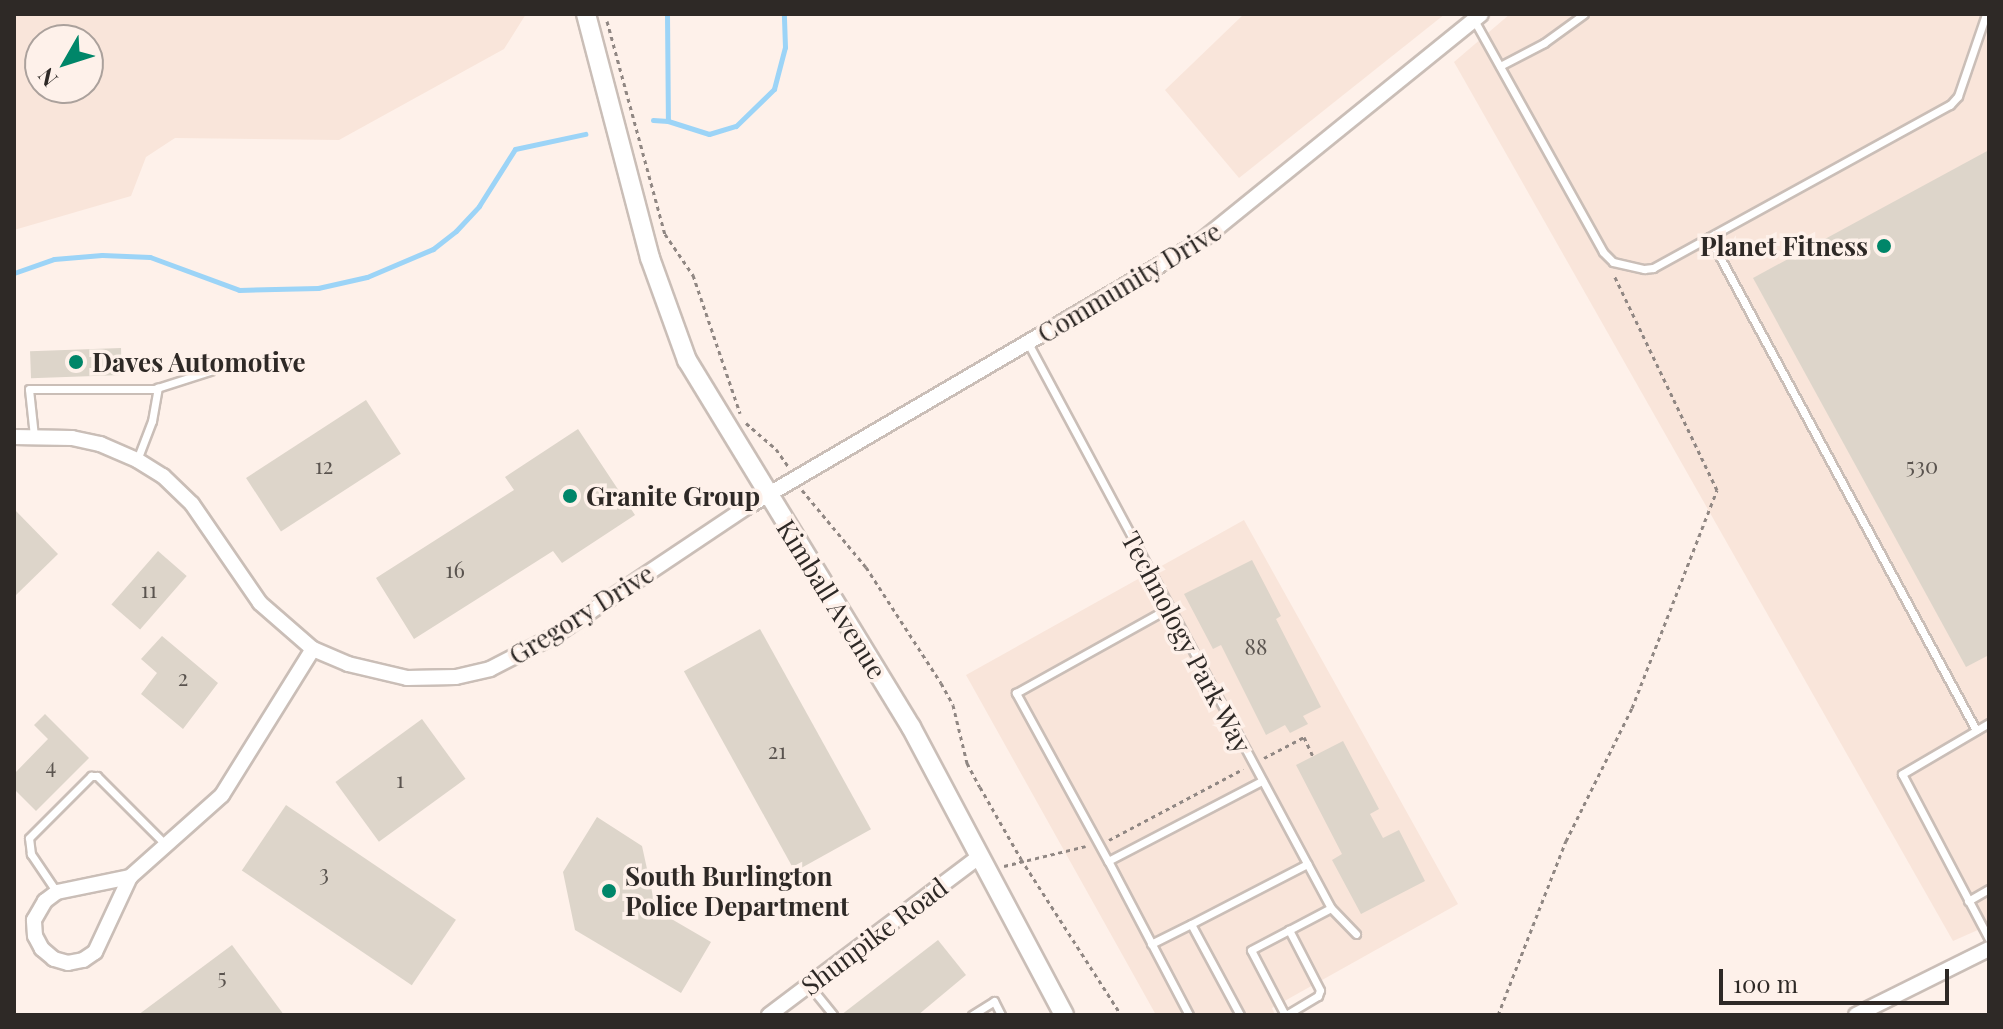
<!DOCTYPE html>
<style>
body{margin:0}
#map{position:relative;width:2003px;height:1029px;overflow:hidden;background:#fef1ea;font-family:"Playfair Display",serif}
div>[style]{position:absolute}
.built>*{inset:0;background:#f9e5da}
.stream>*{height:5px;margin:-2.5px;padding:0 2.5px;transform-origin:2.5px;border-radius:2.5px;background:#9cd4f7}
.building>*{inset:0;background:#ddd5ca;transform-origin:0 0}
.path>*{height:3px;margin-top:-1.5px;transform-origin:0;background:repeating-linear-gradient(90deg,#908783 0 4px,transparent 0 8px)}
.roads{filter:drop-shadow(2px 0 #cabeb7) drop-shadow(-2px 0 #cabeb7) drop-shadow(0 2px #cabeb7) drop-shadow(0 -2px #cabeb7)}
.service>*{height:7px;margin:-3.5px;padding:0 3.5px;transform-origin:3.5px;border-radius:3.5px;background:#fff}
.minor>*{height:14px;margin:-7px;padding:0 7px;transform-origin:7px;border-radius:7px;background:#fff}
.secondary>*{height:18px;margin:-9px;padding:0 9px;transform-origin:9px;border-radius:9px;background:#fff}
.dots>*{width:22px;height:22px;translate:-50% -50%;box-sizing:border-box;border:4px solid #fef1ea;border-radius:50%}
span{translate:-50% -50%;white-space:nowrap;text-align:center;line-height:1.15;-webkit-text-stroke:7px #fef1ea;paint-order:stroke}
.number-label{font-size:22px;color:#5a544f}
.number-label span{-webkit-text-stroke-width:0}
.poi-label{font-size:26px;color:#2e2926;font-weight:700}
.right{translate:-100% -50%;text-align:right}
.left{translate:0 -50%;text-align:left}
.street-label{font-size:26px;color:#2e2926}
.frame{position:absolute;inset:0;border:16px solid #2e2926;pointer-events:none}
.north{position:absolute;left:24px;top:24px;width:80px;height:80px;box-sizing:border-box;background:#fef1ea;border:2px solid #aba19c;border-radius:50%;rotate:231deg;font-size:22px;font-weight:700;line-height:32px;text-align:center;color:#2e2926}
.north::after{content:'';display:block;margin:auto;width:28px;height:36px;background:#008669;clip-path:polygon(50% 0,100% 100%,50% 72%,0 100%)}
.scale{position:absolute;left:1719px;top:969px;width:230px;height:36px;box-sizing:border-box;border:4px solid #2e2926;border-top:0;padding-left:10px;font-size:24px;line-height:28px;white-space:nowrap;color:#2e2926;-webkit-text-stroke:6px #fef1ea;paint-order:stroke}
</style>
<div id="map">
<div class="built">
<div style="clip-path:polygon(evenodd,14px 14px,526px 14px,504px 49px,339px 140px,175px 138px,146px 157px,131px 196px,14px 230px,14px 14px,40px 40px,88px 40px,88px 88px,40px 88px,40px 40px)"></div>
<div style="clip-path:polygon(1244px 14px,1445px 14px,1239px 178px,1165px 90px)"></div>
<div style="clip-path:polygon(1510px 14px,1989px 14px,1989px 925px,1953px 941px,1454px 62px)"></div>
<div style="clip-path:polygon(1244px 520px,1458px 904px,1272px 1008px,1275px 1015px,1156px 1015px,966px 675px)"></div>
</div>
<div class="stream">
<div style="left:667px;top:14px;width:107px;rotate:89.5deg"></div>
<div style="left:653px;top:120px;width:15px;rotate:4deg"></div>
<div style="left:668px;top:121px;width:43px;rotate:17.6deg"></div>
<div style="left:709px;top:134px;width:28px;rotate:-17deg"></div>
<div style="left:736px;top:126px;width:53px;rotate:-44.2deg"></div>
<div style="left:774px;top:89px;width:43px;rotate:-75.3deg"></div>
<div style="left:785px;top:47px;width:33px;rotate:-92deg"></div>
<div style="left:14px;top:273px;width:42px;rotate:-19.3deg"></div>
<div style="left:54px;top:259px;width:48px;rotate:-4.8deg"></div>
<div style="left:102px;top:255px;width:48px;rotate:2.4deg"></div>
<div style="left:150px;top:257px;width:95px;rotate:20.3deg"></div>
<div style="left:239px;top:290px;width:79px;rotate:-1.5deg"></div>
<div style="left:318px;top:288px;width:50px;rotate:-12.7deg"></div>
<div style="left:367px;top:277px;width:72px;rotate:-23deg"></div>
<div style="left:433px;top:249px;width:29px;rotate:-38deg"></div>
<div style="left:456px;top:231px;width:34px;rotate:-47deg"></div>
<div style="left:479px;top:206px;width:67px;rotate:-57.7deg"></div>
<div style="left:515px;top:149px;width:72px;rotate:-12.1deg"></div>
</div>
<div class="building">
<div style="clip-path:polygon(1989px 150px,1989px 655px,1966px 667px,1753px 278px)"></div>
<div style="left:121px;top:348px;width:27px;height:91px;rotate:88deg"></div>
<div style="left:366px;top:400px;width:64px;height:143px;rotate:57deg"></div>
<div style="clip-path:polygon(578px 429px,635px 515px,562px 563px,553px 551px,414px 639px,376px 578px,514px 490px,505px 477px)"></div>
<div style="clip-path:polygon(14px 509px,58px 554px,14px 597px)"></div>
<div style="left:158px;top:551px;width:38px;height:71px;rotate:41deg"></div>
<div style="clip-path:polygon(1252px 560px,1281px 616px,1276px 619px,1321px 707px,1303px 716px,1308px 724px,1290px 733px,1285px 725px,1266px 735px,1221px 645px,1213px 649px,1184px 594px)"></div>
<div style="left:760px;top:629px;width:229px;height:87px;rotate:61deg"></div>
<div style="clip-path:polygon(162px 636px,218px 683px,183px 729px,141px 694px,157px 673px,141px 659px)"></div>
<div style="clip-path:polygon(45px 714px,89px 758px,36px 811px,14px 789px,14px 774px,48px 739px,34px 725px)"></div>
<div style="left:422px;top:719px;width:74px;height:107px;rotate:54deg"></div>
<div style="clip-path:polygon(1343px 741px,1379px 809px,1370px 814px,1383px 838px,1399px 830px,1425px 881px,1361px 914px,1332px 860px,1342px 854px,1296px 765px)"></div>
<div style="left:286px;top:805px;width:205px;height:79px;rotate:34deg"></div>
<div style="clip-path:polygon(597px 817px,642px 846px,656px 910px,711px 942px,681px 993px,575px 930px,563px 872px)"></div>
<div style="clip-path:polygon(938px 940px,966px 975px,918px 1015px,841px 1015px)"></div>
<div style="clip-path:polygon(232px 945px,284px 1015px,138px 1015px)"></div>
</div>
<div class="path">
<div style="left:607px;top:21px;width:221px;rotate:74.8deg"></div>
<div style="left:665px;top:234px;width:50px;rotate:55.7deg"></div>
<div style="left:693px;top:275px;width:146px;rotate:71.2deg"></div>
<div style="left:746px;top:423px;width:40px;rotate:41deg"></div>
<div style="left:776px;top:449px;width:21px;rotate:55deg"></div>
<div style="left:802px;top:490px;width:100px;rotate:50.3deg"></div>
<div style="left:866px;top:567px;width:138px;rotate:57.1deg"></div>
<div style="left:941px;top:683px;width:25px;rotate:61deg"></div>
<div style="left:953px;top:705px;width:60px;rotate:76.4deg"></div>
<div style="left:967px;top:763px;width:27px;rotate:62deg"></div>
<div style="left:980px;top:787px;width:83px;rotate:60.3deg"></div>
<div style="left:1021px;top:859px;width:185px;rotate:57.3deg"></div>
<div style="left:1264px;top:758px;width:45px;rotate:-27.7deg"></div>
<div style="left:1304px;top:737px;width:21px;rotate:65deg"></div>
<div style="left:1109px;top:840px;width:152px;rotate:-27.9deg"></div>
<div style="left:1004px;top:866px;width:84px;rotate:-13.7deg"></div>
<div style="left:1498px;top:1015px;width:187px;rotate:-68.7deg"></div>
<div style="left:1566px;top:841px;width:148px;rotate:-63.6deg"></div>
<div style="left:1632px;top:708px;width:234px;rotate:-68.7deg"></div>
<div style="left:1717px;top:490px;width:238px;rotate:-115.6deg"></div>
</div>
<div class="roads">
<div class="service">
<div style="left:1474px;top:20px;width:265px;rotate:60.9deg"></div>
<div style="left:1603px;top:252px;width:14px;rotate:45deg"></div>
<div style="left:1613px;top:262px;width:32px;rotate:13deg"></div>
<div style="left:1644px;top:269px;width:9px;rotate:-6deg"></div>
<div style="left:1653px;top:268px;width:339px;rotate:-28.8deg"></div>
<div style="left:1950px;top:105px;width:12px;rotate:-48deg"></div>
<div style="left:1958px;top:96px;width:87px;rotate:-71.1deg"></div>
<div style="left:1500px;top:66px;width:50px;rotate:-27.6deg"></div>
<div style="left:1544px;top:43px;width:49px;rotate:-35.9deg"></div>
<div style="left:1709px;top:237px;width:561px;rotate:61.56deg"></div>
<div style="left:1028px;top:343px;width:641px;rotate:61.8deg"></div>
<div style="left:1331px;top:908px;width:36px;rotate:46deg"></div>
<div style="left:34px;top:436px;width:47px;rotate:-96.1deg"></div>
<div style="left:29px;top:389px;width:125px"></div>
<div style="left:154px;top:389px;width:59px;rotate:-17.8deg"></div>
<div style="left:137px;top:460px;width:42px;rotate:-69deg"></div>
<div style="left:152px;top:421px;width:34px;rotate:-80deg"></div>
<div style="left:1989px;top:723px;width:101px;rotate:149.6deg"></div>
<div style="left:1902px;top:774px;width:187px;rotate:62.2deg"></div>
<div style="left:1108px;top:861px;width:192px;rotate:-118.7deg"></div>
<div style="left:1016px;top:693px;width:175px;rotate:-29.1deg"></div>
<div style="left:56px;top:891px;width:45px;rotate:-124deg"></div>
<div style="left:31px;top:854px;width:16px;rotate:-97deg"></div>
<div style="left:29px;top:838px;width:88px;rotate:-45deg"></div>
<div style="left:91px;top:776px;width:6px"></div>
<div style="left:97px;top:776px;width:96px;rotate:45deg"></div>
<div style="left:1968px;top:901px;width:24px;rotate:-30deg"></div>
<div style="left:1151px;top:944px;width:45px;rotate:-26.6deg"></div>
<div style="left:809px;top:985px;width:38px;rotate:51deg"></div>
<div style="left:972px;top:1015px;width:26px;rotate:-32deg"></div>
<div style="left:994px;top:1001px;width:16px;rotate:63deg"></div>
<div style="left:1189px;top:1015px;width:174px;rotate:-117.7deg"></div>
<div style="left:1108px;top:861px;width:174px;rotate:-27.5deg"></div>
<div style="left:1240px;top:1015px;width:103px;rotate:-118.3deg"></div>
<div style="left:1191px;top:924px;width:131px;rotate:-27.3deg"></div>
<div style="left:1285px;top:1015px;width:73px;rotate:-117.6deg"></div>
<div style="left:1251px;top:950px;width:90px;rotate:-27.7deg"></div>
<div style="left:1286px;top:1015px;width:37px;rotate:-31deg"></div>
<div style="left:1318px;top:996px;width:6px;rotate:-72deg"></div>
<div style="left:1320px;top:990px;width:68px;rotate:-117.3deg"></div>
</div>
<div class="minor">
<div style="left:14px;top:437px;width:58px;rotate:1deg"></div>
<div style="left:72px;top:438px;width:29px;rotate:12deg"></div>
<div style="left:100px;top:444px;width:40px;rotate:23.4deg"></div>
<div style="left:137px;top:460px;width:31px;rotate:32deg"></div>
<div style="left:163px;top:476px;width:40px;rotate:44deg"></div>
<div style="left:192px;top:504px;width:120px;rotate:55.5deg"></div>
<div style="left:260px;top:603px;width:70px;rotate:41deg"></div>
<div style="left:313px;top:649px;width:38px;rotate:23deg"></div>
<div style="left:348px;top:664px;width:61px;rotate:13.3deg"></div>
<div style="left:407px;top:678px;width:49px;rotate:-1.2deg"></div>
<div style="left:456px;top:677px;width:35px;rotate:-13deg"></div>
<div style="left:490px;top:669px;width:72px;rotate:-27.3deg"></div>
<div style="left:554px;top:636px;width:232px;rotate:-33.8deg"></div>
<div style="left:747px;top:507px;width:526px;rotate:-30.37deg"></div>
<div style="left:1201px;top:241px;width:360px;rotate:-39deg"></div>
<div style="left:130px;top:877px;width:83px;rotate:115deg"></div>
<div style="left:95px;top:952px;width:14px;rotate:146deg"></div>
<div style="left:83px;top:960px;width:15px;rotate:169deg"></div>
<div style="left:68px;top:963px;width:15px;rotate:-164deg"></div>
<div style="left:54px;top:959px;width:16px;rotate:-140deg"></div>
<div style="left:42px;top:949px;width:15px;rotate:-118deg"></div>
<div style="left:35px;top:936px;width:16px;rotate:-94deg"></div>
<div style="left:34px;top:920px;width:22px;rotate:-60deg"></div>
<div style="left:45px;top:901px;width:15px;rotate:-37deg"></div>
<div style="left:57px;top:892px;width:75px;rotate:-11.6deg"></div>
<div style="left:130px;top:877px;width:123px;rotate:-41.7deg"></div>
<div style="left:222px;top:795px;width:172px;rotate:-58.1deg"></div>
<div style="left:769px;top:1015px;width:264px;rotate:-37deg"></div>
<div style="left:1856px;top:1015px;width:148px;rotate:-26.4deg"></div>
</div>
<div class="secondary">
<div style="left:586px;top:14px;width:252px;rotate:75.3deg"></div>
<div style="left:650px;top:258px;width:109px;rotate:70.1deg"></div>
<div style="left:687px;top:360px;width:430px;rotate:58.6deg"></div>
<div style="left:911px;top:727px;width:326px;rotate:62deg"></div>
</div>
</div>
<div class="dots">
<div style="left:1884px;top:246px;background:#008669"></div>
<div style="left:76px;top:362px;background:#008669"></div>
<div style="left:570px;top:496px;background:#008669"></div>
<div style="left:609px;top:891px;background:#008669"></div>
</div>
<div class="number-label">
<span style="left:324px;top:466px">12</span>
<span style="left:1922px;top:466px">530</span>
<span style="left:455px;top:570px">16</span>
<span style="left:149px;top:590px">11</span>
<span style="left:1256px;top:647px">88</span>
<span style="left:183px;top:678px">2</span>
<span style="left:777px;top:751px">21</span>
<span style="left:51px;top:766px">4</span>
<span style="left:400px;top:780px">1</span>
<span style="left:324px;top:873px">3</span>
<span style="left:222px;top:977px">5</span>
</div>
<div class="poi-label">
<span class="right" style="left:1868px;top:246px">Planet Fitness</span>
<span class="left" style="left:92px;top:362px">Daves Automotive</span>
<span class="left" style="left:586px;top:496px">Granite Group</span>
<span class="left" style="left:625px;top:891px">South Burlington<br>Police Department</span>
</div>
<div class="street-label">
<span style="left:1129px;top:282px;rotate:-31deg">Community Drive</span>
<span style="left:832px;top:599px;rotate:58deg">Kimball Avenue</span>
<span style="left:581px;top:614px;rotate:-32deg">Gregory Drive</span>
<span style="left:1187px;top:642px;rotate:62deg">Technology Park Way</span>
<span style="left:874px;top:936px;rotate:-37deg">Shunpike Road</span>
</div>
<div class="frame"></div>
<div class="north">N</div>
<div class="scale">100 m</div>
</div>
